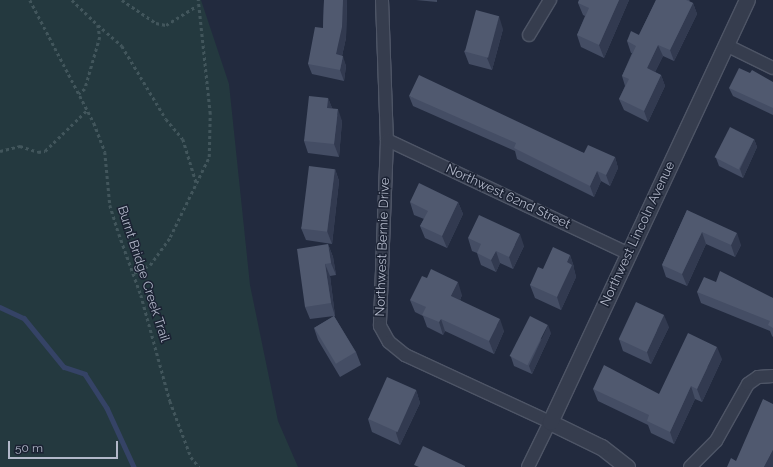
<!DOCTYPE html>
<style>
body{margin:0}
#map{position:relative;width:773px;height:467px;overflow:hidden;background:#222a3e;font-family:Raleway,sans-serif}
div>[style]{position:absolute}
.green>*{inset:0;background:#24393f}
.stream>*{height:4.5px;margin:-2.25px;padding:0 2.25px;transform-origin:2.25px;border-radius:2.25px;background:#354366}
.path>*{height:2.5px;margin-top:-1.25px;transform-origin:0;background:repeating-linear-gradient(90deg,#42565c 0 3px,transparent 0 6px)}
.roads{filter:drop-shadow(1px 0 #4e5566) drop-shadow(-1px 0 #4e5566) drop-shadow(0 1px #4e5566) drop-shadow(0 -1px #4e5566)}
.minor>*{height:12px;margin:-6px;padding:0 6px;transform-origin:6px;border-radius:6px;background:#363d4e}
.tertiary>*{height:15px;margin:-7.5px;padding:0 7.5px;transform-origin:7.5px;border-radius:7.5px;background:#363d4e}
.wall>*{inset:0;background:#444d64}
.shaded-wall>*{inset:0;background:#323a50}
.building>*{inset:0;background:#50596f;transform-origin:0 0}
span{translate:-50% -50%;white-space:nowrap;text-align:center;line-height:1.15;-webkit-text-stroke:3px #1b2233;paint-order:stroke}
.street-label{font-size:13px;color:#b2b8c9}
.scale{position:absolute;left:8px;top:441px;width:110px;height:18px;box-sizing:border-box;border:2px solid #b2b8c9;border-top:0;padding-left:5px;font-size:12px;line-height:14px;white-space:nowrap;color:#b2b8c9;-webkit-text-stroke:3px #1b2233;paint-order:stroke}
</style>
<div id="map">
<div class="green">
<div style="clip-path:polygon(0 0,201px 0,229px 84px,250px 285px,278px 421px,298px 467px,0 467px)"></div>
</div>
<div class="stream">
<div style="left:0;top:307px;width:26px;rotate:25deg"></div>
<div style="left:24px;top:318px;width:63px;rotate:50.8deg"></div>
<div style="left:64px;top:367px;width:22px;rotate:18deg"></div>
<div style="left:85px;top:374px;width:40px;rotate:57.1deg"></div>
<div style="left:107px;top:408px;width:65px;rotate:65.4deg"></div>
</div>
<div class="path">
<div style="left:30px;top:0;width:139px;rotate:62.5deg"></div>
<div style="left:94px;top:123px;width:31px;rotate:69deg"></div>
<div style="left:105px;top:152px;width:53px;rotate:84.6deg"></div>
<div style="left:110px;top:205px;width:30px;rotate:73deg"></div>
<div style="left:119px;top:234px;width:65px;rotate:70.2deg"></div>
<div style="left:141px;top:295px;width:110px;rotate:74.7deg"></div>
<div style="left:170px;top:401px;width:60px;rotate:69.4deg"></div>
<div style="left:191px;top:457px;width:13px;rotate:51deg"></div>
<div style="left:72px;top:0;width:36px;rotate:44deg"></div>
<div style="left:98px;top:25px;width:12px;rotate:81deg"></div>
<div style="left:100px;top:37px;width:54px;rotate:106.1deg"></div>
<div style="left:85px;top:89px;width:8px;rotate:140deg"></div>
<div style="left:122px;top:0;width:41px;rotate:34.1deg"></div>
<div style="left:156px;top:23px;width:10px;rotate:11deg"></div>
<div style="left:166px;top:25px;width:36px;rotate:-32deg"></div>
<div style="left:98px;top:25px;width:32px;rotate:41deg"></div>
<div style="left:122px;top:46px;width:85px;rotate:58.9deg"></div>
<div style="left:166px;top:119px;width:26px;rotate:50deg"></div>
<div style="left:183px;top:139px;width:48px;rotate:73.1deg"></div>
<div style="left:0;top:151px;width:21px;rotate:-14deg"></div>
<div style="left:20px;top:146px;width:19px;rotate:18deg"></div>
<div style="left:38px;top:152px;width:7px;rotate:-8deg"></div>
<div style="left:45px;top:151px;width:59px;rotate:-44.3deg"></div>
<div style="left:134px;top:273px;width:18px;rotate:-27deg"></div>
<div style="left:150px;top:265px;width:34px;rotate:-54deg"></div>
<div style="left:170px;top:237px;width:89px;rotate:-64deg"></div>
<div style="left:209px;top:157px;width:43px;rotate:-88.7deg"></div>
<div style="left:210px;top:114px;width:115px;rotate:-96deg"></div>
</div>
<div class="roads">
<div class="minor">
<div style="left:382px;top:0;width:140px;rotate:88deg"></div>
<div style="left:387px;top:140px;width:186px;rotate:92.2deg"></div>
<div style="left:380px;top:326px;width:18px;rotate:61deg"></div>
<div style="left:389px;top:342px;width:21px;rotate:39deg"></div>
<div style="left:405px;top:355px;width:160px;rotate:24.8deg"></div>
<div style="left:550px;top:422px;width:50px;rotate:116.1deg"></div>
<div style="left:529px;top:35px;width:41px;rotate:-59deg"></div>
<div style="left:726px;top:45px;width:52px;rotate:26.1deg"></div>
<div style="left:387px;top:140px;width:268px;rotate:25.2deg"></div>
<div style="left:690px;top:467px;width:37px;rotate:-45deg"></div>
<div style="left:716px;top:441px;width:65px;rotate:-60.7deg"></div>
<div style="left:748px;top:384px;width:12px;rotate:-35deg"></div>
<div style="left:758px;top:377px;width:15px;rotate:-4deg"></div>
</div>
<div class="tertiary">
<div style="left:627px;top:467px;width:33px;rotate:-142deg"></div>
<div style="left:601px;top:447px;width:57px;rotate:-153.9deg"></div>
<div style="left:550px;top:422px;width:466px;rotate:-65deg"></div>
</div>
</div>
<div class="wall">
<div style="clip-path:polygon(324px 0,347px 0,346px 38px,342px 56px,346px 66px,344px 81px,312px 74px,308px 64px,323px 28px)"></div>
<div style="clip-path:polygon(416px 0,437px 0,437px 2px)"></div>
<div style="clip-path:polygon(579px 0,629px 0,604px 58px,581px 47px,577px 35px,585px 16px,583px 15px,578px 3px)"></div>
<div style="clip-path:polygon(656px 0,690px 0,689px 1px,693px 3px,697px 14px,674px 61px,663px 56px,655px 72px,661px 75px,665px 86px,648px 122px,624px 110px,619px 99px,625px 86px,622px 76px,632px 53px,631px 53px,627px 41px,639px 35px)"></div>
<div style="clip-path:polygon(503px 29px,492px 70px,469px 64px,464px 51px)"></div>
<div style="clip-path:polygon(773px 82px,773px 115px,733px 96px,729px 88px)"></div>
<div style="clip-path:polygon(409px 96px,584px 153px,615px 157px,618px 168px,610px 186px,601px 181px,594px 197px,517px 159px,515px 151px,413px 106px)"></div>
<div style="clip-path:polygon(328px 98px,332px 108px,342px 121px,339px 157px,308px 153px,304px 141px)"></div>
<div style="clip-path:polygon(754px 139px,757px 147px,743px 178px,719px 166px,716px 158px)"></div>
<div style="clip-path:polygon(335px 169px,339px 181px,332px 244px,306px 240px,301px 228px)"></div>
<div style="clip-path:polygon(410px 202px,458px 202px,463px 214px,447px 248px,425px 238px,420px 226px,424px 219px,414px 215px)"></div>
<div style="clip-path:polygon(687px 210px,741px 245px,735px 257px,706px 244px,687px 286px,666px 277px,662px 265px)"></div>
<div style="clip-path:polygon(468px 238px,524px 246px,513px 269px,500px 263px,496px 272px,481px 265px,477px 253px,472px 251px)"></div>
<div style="clip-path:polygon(328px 244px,333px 257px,336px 275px,330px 276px,335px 316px,334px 316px,356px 352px,361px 365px,340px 377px,318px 340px,314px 328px,334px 316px,310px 319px,305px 307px)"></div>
<div style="clip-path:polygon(570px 255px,574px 267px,574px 269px,576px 277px,561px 310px,535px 298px,530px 285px,543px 269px)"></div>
<div style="clip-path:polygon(716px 282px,773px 298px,773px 337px,772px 336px,770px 331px,701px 303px,697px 292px)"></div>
<div style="clip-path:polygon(462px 295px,460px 300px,504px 331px,494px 354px,445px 331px,443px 335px,427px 327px,423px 316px,415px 312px,410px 300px)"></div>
<div style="clip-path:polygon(669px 327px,651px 364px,623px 351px,619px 339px)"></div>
<div style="clip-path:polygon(551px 333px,532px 374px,514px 366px,511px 357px)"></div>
<div style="clip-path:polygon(722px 359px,702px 402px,695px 399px,674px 444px,651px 433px,648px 425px,598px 401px,593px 389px,659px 394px)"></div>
<div style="clip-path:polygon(416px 390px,420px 403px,400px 445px,372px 432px,368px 419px)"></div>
</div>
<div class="shaded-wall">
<div style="clip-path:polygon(343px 0,347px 0,346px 38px,340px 65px,336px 54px)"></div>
<div style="clip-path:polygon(619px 0,629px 0,604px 58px,599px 45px)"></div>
<div style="clip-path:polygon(693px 3px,697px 14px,674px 61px,670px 50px)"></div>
<div style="clip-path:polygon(499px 16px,503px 29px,492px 70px,487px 58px)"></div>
<div style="clip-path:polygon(658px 45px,663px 56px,651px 80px,647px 68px)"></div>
<div style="clip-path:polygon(343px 56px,346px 66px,344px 81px,340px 70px)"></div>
<div style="clip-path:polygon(661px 75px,665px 86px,648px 122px,644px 111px)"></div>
<div style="clip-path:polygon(328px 98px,333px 110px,327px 108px)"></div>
<div style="clip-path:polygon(338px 109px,342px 121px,339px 157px,334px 144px)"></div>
<div style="clip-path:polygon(754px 139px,757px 147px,743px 178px,740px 169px)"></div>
<div style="clip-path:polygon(615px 157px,618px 168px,610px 186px,606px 175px)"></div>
<div style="clip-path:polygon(335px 169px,339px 181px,332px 244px,327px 231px)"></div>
<div style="clip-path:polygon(597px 171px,601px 181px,594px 197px,590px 186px)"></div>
<div style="clip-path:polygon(458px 202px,463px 214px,447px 248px,442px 236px)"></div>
<div style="clip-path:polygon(702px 232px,706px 244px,687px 286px,682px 274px)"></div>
<div style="clip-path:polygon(737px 233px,741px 245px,735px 257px,731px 245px)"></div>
<div style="clip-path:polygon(520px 234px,524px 246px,513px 269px,509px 257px)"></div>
<div style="clip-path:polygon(328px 244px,333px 257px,336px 275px,331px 263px)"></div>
<div style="clip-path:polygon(496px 251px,500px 263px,496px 272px,491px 260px)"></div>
<div style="clip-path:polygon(570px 255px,574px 267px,574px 269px,576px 277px,561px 310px,557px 297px,567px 262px)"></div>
<div style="clip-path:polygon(325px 264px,330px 276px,335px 316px,331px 303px)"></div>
<div style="clip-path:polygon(458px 282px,462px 295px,456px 309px,451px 296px)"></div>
<div style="clip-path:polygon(664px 315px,669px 327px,651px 364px,647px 352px)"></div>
<div style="clip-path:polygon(441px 319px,445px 331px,443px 335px,439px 322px)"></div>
<div style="clip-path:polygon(500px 319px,504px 331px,494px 354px,489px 341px)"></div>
<div style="clip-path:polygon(548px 325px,551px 333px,532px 374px,529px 366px)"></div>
<div style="clip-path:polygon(717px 347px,722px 359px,702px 402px,697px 389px)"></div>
<div style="clip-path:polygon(691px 386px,695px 399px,674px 444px,670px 432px)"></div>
<div style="clip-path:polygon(416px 390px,420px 403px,400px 445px,396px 433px)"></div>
<div style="clip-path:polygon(773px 450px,773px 467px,764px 467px)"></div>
</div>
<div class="building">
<div style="clip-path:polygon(324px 0,343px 0,342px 27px,336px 54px,343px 56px,340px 70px,308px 64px,315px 27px,323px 28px)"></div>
<div style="clip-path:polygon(579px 0,619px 0,599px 45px,577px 35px,589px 8px,578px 3px)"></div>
<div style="clip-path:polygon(656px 0,686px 0,693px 3px,670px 50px,658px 45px,647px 68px,661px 75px,644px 111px,619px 99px,629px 79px,622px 76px,636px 46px,627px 41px,631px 31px,639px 35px)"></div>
<div style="left:476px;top:10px;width:24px;height:43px;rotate:15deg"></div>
<div style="clip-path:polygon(739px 68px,750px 73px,752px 70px,773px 82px,773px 108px,729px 88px)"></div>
<div style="clip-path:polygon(419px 75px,584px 153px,588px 145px,615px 157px,606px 175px,597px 171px,590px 186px,514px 148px,516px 143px,409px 96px)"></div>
<div style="clip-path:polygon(309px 96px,328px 98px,327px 108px,338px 109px,334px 144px,304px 141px)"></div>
<div style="left:730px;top:127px;width:27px;height:34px;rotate:27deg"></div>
<div style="left:309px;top:166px;width:26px;height:63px;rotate:7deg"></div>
<div style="clip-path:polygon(419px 183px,458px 202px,442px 236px,420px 226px,428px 211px,410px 202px)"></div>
<div style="clip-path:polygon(687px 210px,737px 233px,731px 245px,702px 232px,682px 274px,662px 265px)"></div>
<div style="clip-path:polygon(479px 215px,520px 234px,509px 257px,496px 251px,491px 260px,477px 253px,481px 244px,468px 238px)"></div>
<div style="clip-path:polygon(328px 244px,331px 263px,325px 264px,331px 303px,305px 307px,297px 249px)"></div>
<div style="clip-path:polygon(553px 247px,570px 255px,567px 262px,572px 265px,557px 297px,530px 285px,538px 267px,543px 269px)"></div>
<div style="clip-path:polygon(431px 269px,458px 282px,451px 296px,500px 319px,489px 341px,441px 319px,439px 322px,422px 315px,426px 307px,410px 300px,422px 276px,427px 278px)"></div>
<div style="clip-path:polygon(720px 271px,773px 298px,773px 328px,768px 325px,770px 321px,697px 292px,704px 277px,716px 282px)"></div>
<div style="left:636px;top:302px;width:31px;height:41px;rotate:25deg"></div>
<div style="left:334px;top:316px;width:42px;height:23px;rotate:59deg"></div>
<div style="left:530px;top:316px;width:20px;height:45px;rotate:27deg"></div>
<div style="clip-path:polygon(688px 333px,717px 347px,697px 389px,691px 386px,670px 432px,647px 421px,649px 415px,593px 389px,604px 365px,659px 394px)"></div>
<div style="left:387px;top:377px;width:32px;height:46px;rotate:24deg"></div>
<div style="clip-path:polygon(763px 399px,773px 404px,773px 450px,764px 467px,727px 467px,731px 458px,736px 461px)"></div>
<div style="clip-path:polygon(423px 446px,465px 466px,465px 467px,419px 467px,414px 465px)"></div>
</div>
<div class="street-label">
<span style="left:508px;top:197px;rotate:25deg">Northwest 62nd Street</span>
<span style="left:638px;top:234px;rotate:-65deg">Northwest Lincoln Avenue</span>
<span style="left:383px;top:247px;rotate:-88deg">Northwest Bernie Drive</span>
<span style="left:143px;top:274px;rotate:72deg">Burnt Bridge Creek Trail</span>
</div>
<div class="scale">50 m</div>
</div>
